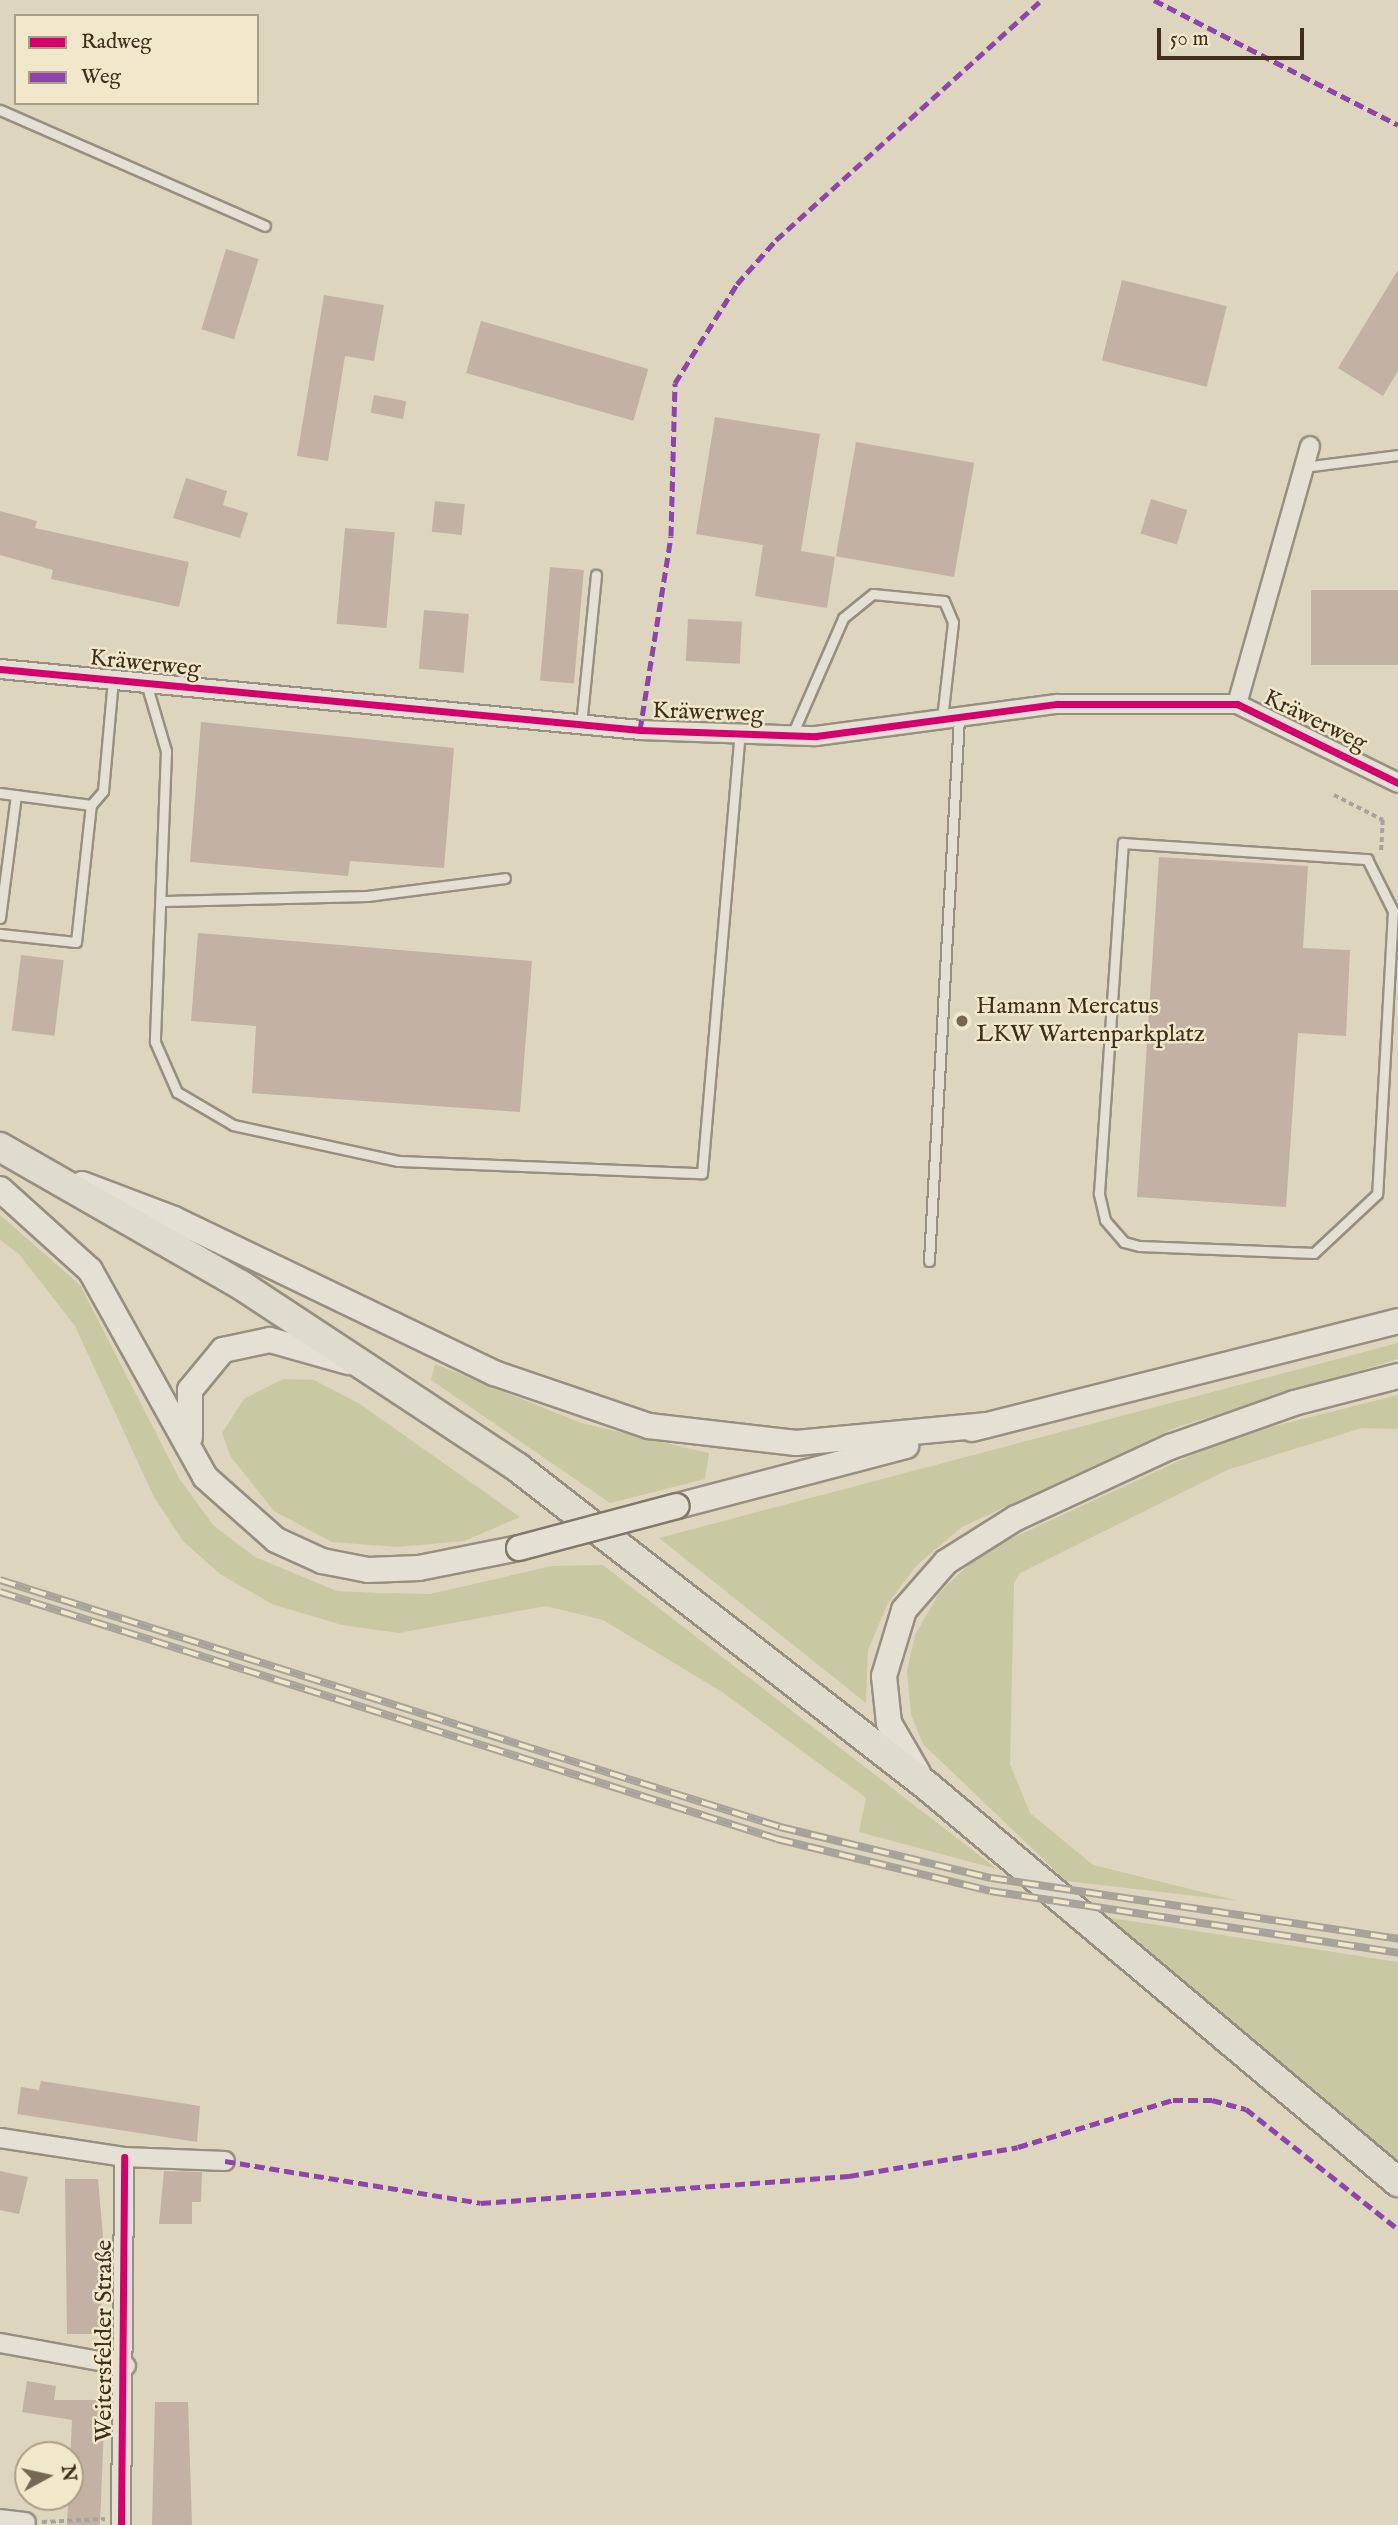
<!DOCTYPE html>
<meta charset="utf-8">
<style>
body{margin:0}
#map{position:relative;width:1398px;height:2525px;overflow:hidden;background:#ddd5bd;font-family:"IM FELL English",serif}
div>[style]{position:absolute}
.green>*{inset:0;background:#c8c9a2}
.building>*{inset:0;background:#c3b2a3;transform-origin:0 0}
.path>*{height:3.5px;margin-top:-1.75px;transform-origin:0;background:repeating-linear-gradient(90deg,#a7a398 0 5px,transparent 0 8.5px)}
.roads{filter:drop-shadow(2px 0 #979080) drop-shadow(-2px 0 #979080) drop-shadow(0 2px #979080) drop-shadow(0 -2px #979080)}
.service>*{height:9px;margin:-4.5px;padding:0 4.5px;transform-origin:4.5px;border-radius:4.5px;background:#e4e0d4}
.minor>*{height:18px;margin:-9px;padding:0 9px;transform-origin:9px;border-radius:9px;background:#e4e0d4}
.secondary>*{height:24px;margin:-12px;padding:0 12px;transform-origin:12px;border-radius:12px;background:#e4e0d4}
.primary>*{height:28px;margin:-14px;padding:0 14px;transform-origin:14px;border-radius:14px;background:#dfdbcd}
.rail>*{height:8px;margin-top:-4px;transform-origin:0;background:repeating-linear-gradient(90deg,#f1e8cc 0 16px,#a7a398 0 32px);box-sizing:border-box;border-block:2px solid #a7a398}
.bridges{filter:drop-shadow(2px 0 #80796a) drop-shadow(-2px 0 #80796a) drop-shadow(0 2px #80796a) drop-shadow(0 -2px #80796a)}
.secondary-bridge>*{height:24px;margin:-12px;padding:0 12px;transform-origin:12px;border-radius:12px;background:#e4e0d4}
.quiet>*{height:5px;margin-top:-2.5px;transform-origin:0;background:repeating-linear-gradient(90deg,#8e44ad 0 10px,transparent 0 15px)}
.cycleway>*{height:7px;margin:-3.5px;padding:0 3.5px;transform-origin:3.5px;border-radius:3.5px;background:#d6006c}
.dots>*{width:19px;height:19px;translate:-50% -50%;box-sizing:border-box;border:4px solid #f1e8cc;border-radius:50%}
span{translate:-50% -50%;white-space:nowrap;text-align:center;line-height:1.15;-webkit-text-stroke:5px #f1e8cc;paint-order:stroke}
.street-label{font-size:24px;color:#3f2e1c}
.poi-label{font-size:24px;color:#3f2e1c}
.left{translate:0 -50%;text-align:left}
.legend{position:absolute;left:14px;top:14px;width:245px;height:91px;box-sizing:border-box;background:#f1e8cc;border:2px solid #aa9e86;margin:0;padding:9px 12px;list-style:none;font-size:21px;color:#3f2e1c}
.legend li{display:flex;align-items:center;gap:14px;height:35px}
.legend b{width:35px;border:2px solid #aa9e86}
.north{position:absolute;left:14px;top:2441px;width:70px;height:70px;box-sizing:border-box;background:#f1e8cc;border:2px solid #aa9e86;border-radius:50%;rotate:82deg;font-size:19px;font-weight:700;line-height:28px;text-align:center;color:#3f2e1c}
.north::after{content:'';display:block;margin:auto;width:24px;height:32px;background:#766854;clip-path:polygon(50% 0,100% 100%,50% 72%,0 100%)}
.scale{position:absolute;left:1157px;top:28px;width:147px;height:32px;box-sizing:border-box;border:4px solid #3f2e1c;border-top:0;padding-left:9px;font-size:21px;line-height:24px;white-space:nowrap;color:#3f2e1c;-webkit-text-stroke:5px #f1e8cc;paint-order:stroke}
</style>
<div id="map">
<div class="green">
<div style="clip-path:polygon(0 1215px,80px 1285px,179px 1478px,213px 1525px,255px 1557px,337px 1591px,379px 1593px,430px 1594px,552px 1566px,603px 1565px,997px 1869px,859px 1832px,866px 1798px,722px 1692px,603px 1620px,546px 1606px,399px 1633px,342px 1625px,272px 1604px,220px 1574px,183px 1541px,154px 1497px,75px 1326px,19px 1254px,0 1240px)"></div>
<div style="clip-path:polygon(1398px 1343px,1398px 1359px,1177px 1427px,962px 1527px,917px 1565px,888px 1603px,868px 1650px,866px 1703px,659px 1538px)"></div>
<div style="clip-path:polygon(435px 1364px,581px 1423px,709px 1453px,705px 1479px,610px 1503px,431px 1380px)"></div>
<div style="clip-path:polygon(283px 1379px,314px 1380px,360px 1404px,520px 1517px,464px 1541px,398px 1547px,332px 1542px,274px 1511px,231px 1457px,222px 1433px,244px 1399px)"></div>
<div style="clip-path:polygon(1398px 1395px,1398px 1429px,1362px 1428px,1227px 1470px,1020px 1573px,1014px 1583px,1010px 1764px,1030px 1813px,1093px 1865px,1239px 1901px,1066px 1881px,923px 1744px,911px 1715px,907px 1671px,915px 1635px,939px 1593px,982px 1552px,1231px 1437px)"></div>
<div style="clip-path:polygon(1105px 1917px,1398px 1962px,1398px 2163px)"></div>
</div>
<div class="building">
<div style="left:226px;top:249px;width:34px;height:84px;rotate:17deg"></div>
<div style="clip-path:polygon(1398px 270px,1398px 371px,1383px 396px,1338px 368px)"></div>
<div style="left:1122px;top:280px;width:108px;height:83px;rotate:14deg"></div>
<div style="clip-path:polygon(324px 295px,384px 305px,374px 361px,345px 356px,328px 461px,297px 456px)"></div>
<div style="left:481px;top:321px;width:174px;height:54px;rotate:16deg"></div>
<div style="left:374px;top:395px;width:33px;height:18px;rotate:11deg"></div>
<div style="clip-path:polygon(715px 417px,820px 434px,801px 551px,835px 557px,827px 608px,755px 596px,763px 545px,696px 534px)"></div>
<div style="left:856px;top:442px;width:120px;height:116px;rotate:10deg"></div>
<div style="clip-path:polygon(186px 478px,227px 491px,223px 505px,248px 513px,240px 538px,173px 518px)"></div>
<div style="left:1151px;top:499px;width:38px;height:36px;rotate:17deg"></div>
<div style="left:435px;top:501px;width:30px;height:31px;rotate:6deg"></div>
<div style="clip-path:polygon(0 511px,37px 521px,35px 528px,189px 562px,179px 607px,51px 579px,53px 570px,0 555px)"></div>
<div style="left:345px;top:528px;width:50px;height:96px;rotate:5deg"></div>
<div style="left:550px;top:567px;width:34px;height:114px;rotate:5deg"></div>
<div style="left:1398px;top:590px;width:75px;height:87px;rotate:90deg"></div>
<div style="left:424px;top:610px;width:45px;height:59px;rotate:5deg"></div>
<div style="left:688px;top:619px;width:54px;height:42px;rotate:3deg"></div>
<div style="clip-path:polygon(201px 722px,454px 748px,444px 868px,350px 861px,348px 876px,190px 862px)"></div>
<div style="clip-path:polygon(1159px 857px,1308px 866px,1303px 948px,1350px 950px,1346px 1036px,1298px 1033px,1286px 1207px,1137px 1197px)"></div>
<div style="clip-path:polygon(198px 933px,532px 961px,520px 1112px,252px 1093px,256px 1026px,191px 1021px)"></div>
<div style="left:21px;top:955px;width:43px;height:76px;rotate:7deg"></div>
<div style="clip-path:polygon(41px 2081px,200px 2106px,197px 2142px,17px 2114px,21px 2087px,39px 2090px)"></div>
<div style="clip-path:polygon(0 2171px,28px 2177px,19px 2214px,0 2210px)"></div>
<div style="clip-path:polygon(164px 2171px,202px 2172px,201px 2202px,192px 2202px,192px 2224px,159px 2224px)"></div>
<div style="clip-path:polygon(65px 2179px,98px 2179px,104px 2248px,100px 2334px,67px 2334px)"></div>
<div style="clip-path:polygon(27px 2381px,56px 2386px,54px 2400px,105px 2400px,100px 2525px,67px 2525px,72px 2420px,22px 2412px)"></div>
<div style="clip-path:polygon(155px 2402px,188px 2402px,192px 2525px,152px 2525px)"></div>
</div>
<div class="path">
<div style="left:1334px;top:795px;width:55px;rotate:27deg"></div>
<div style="left:1383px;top:820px;width:34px;rotate:93deg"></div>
<div style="left:42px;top:2522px;width:63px;rotate:-2.7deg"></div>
</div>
<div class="roads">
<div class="service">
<div style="left:0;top:110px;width:289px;rotate:23.6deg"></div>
<div style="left:1304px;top:467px;width:95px;rotate:-7.3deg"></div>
<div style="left:146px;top:683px;width:71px;rotate:73.6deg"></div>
<div style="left:166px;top:751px;width:291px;rotate:92.2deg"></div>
<div style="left:155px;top:1042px;width:55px;rotate:66.3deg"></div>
<div style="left:177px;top:1092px;width:65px;rotate:30.5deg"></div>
<div style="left:233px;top:1125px;width:169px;rotate:12.3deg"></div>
<div style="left:398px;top:1161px;width:304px;rotate:2.3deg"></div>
<div style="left:702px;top:1173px;width:442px;rotate:-85.1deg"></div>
<div style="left:581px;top:725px;width:151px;rotate:-84.3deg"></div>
<div style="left:792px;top:735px;width:128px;rotate:-66.4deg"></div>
<div style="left:843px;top:618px;width:38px;rotate:-39deg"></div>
<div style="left:873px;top:594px;width:71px;rotate:5.6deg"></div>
<div style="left:944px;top:601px;width:23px;rotate:67deg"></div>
<div style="left:953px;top:622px;width:98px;rotate:96.5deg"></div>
<div style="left:0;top:793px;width:92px;rotate:7.5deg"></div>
<div style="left:91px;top:805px;width:18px;rotate:-49deg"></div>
<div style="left:103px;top:791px;width:111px;rotate:-84.9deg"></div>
<div style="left:1123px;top:843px;width:245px;rotate:3.8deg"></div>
<div style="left:1367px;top:859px;width:58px;rotate:63.4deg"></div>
<div style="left:1393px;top:911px;width:283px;rotate:93.2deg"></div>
<div style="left:1377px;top:1194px;width:86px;rotate:136.9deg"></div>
<div style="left:1314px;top:1253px;width:175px;rotate:-177.7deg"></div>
<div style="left:1139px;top:1246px;width:16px;rotate:-165deg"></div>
<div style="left:1124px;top:1242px;width:29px;rotate:-131deg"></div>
<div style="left:1105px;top:1220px;width:28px;rotate:-103deg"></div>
<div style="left:1099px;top:1193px;width:351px;rotate:-86.1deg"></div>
<div style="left:165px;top:901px;width:202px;rotate:-1.4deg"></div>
<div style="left:367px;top:896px;width:139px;rotate:-7.4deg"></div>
<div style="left:0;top:918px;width:124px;rotate:-82.6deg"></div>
<div style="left:0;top:934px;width:76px;rotate:6deg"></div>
<div style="left:76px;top:942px;width:138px;rotate:-83.8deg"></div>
<div style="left:929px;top:1261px;width:545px;rotate:-86.84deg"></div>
</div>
<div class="minor">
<div style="left:0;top:669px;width:643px;rotate:5.44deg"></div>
<div style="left:640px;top:730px;width:176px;rotate:2deg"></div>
<div style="left:816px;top:736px;width:243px;rotate:-7.6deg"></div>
<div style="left:1057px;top:704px;width:180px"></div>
<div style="left:1237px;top:704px;width:179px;rotate:26.1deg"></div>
<div style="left:1237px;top:704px;width:268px;rotate:-74.2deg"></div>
<div style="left:0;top:2138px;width:125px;rotate:8.7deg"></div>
<div style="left:124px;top:2157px;width:101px;rotate:2.3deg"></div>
<div style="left:0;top:2343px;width:128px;rotate:10.3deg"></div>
<div style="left:0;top:2519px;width:26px;rotate:7deg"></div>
<div style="left:121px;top:2525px;width:368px;rotate:-89.5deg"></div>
</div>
<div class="secondary">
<div style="left:82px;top:1184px;width:98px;rotate:20.8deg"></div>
<div style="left:174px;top:1219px;width:355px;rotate:25.7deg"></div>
<div style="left:494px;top:1373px;width:164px;rotate:18.9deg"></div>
<div style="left:649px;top:1426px;width:148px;rotate:6.6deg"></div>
<div style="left:796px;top:1443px;width:192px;rotate:-5.4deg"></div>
<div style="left:0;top:1189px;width:121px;rotate:42deg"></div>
<div style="left:90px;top:1270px;width:237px;rotate:60.9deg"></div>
<div style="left:205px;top:1477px;width:95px;rotate:41.6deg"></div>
<div style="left:276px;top:1540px;width:51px;rotate:24.5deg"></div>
<div style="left:322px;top:1561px;width:47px;rotate:11.1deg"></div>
<div style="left:368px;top:1570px;width:51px;rotate:-2.2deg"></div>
<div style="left:419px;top:1568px;width:102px;rotate:-11.3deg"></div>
<div style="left:972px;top:1429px;width:439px;rotate:-14.2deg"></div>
<div style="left:190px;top:1437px;width:47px;rotate:-90deg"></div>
<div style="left:190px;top:1390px;width:52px;rotate:-50.5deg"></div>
<div style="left:223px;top:1350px;width:48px;rotate:-12deg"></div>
<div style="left:270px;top:1340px;width:81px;rotate:15.8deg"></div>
<div style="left:677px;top:1506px;width:237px;rotate:-14.7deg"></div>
<div style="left:918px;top:1773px;width:58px;rotate:-120.1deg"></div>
<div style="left:889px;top:1723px;width:47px;rotate:-96.1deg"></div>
<div style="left:884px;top:1676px;width:69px;rotate:-73.1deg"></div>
<div style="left:904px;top:1610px;width:64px;rotate:-48.8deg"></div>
<div style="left:946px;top:1562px;width:83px;rotate:-32.2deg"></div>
<div style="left:1016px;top:1518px;width:170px;rotate:-24.8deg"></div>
<div style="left:1170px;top:1447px;width:132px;rotate:-19.5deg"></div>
<div style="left:1294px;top:1403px;width:107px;rotate:-14.6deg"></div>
</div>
<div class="primary">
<div style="left:0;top:1147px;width:278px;rotate:29.8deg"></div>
<div style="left:241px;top:1285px;width:331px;rotate:33.4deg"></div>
<div style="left:517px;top:1467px;width:518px;rotate:37.87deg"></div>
<div style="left:926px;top:1785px;width:617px;rotate:40.07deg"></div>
</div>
</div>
<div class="rail">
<div style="left:0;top:1580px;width:818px;rotate:17.57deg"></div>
<div style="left:780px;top:1827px;width:217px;rotate:13.6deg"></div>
<div style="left:991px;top:1878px;width:412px;rotate:8.5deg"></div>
<div style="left:0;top:1592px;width:815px;rotate:17.63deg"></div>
<div style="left:777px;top:1839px;width:219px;rotate:13.7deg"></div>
<div style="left:990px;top:1891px;width:413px;rotate:8.6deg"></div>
</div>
<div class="bridges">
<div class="secondary-bridge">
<div style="left:519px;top:1548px;width:163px;rotate:-14.9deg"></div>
</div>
</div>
<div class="quiet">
<div style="left:1154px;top:0;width:274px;rotate:27.1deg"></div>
<div style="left:640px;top:730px;width:196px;rotate:-80.9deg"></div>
<div style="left:671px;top:536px;width:153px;rotate:-88.5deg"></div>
<div style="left:675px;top:383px;width:117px;rotate:-57.9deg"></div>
<div style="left:737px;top:284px;width:59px;rotate:-48.4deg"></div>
<div style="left:776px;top:240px;width:358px;rotate:-42.1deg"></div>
<div style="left:225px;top:2161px;width:259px;rotate:9.3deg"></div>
<div style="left:481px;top:2203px;width:369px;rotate:-4.2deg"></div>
<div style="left:849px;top:2176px;width:171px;rotate:-9.7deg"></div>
<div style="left:1018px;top:2147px;width:162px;rotate:-16.9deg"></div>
<div style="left:1173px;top:2100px;width:39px"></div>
<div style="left:1212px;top:2100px;width:35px;rotate:15deg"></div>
<div style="left:1246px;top:2109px;width:194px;rotate:38.3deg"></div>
</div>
<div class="cycleway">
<div style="left:0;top:669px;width:643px;rotate:5.44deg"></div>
<div style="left:640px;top:730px;width:176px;rotate:2deg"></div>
<div style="left:816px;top:736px;width:243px;rotate:-7.6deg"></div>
<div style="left:1057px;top:704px;width:180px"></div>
<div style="left:1237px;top:704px;width:179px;rotate:26.1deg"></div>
<div style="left:121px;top:2525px;width:368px;rotate:-89.5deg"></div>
</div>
<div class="dots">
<div style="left:962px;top:1021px;background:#766854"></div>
</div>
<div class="street-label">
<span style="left:145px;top:664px;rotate:6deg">Kräwerweg</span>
<span style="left:708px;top:713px;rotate:2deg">Kräwerweg</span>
<span style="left:1315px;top:721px;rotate:26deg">Kräwerweg</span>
<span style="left:105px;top:2341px;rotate:-90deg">Weitersfelder Straße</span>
</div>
<div class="poi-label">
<span class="left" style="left:976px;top:1021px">Hamann Mercatus<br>LKW Wartenparkplatz</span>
</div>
<ul class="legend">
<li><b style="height:9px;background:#d6006c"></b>Radweg</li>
<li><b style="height:9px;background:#8e44ad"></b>Weg</li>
</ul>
<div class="north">N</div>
<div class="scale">50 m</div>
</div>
